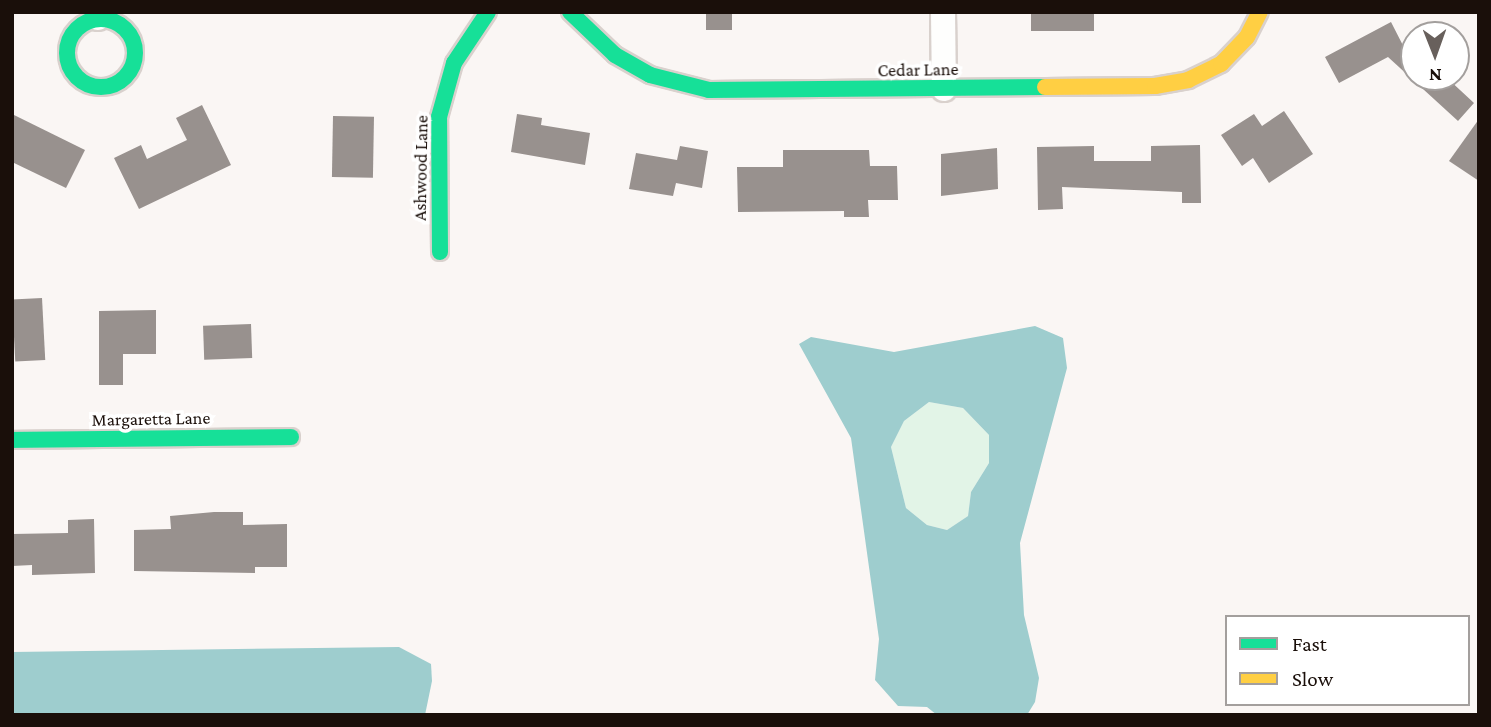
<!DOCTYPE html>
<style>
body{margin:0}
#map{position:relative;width:1491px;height:727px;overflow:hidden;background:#faf6f4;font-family:"Crimson Pro",serif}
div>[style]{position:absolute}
.green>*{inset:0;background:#e2f4e7}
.water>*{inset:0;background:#9ecdce}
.building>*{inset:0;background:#98918e;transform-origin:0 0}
.roads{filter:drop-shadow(2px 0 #d9d1cd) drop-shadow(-2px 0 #d9d1cd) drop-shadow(0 2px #d9d1cd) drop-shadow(0 -2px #d9d1cd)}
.street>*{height:24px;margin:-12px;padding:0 12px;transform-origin:12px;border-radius:12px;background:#fefefd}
.fast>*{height:16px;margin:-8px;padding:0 8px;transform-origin:8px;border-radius:8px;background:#16e098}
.fast>.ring{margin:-8px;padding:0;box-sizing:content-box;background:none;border:16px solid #16e098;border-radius:50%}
.slow>*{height:16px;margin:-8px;padding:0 8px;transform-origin:8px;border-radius:8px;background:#ffcf43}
span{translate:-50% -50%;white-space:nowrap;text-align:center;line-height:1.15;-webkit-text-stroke:7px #fff;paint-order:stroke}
.street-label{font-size:18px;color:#1a0f0a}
.frame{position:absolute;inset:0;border:14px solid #1a0f0a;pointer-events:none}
.legend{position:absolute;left:1225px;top:615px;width:245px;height:91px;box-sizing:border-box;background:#fff;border:2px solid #a39f9d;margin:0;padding:9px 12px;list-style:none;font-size:21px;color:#1a0f0a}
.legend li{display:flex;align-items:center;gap:14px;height:35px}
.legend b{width:35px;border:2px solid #a39f9d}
.north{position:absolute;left:1400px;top:21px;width:70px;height:70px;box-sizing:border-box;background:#fff;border:2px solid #a39f9d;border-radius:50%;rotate:179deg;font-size:19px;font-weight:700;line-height:28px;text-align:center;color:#1a0f0a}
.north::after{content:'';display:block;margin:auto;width:24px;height:32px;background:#68605c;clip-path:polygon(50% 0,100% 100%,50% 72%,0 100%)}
</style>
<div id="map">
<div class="green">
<div style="clip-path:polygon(929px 402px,963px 408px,989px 435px,989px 463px,971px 492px,968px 516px,947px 530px,927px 525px,906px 508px,891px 447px,904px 421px)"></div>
</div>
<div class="water">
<div style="clip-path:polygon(evenodd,1035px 326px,1063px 338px,1067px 368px,1020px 543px,1024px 615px,1039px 678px,1035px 702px,1027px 715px,937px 715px,927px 707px,898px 706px,875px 680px,879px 639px,851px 438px,799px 344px,811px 337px,894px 352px,1035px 326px,929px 402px,963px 408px,989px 435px,989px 463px,971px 492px,968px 516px,947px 530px,927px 525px,906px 508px,891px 447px,904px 421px,929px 402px)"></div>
<div style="clip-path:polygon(399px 647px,431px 664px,432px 681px,425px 715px,12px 715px,12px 652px)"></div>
</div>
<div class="building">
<div style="left:706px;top:12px;width:26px;height:18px"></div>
<div style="left:1031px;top:12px;width:63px;height:19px"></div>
<div style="clip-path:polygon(1391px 22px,1414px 67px,1414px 77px,1446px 77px,1474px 103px,1458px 121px,1388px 57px,1339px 83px,1325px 57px)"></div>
<div style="clip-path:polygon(202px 105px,231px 165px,139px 209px,114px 158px,141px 145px,147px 159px,187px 140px,176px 118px)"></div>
<div style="clip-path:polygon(1284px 111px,1313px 154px,1269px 183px,1253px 158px,1242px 166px,1221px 135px,1254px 114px,1262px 126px)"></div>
<div style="clip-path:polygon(12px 114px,85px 150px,66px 188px,12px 162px)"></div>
<div style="clip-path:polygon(517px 114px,542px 118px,541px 125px,590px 133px,585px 165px,511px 152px)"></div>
<div style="left:333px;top:116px;width:41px;height:61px;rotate:1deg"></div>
<div style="clip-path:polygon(1479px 119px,1479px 181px,1449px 161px)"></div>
<div style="clip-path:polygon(1200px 145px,1201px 203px,1182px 203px,1182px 192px,1062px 187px,1063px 209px,1038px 210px,1037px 147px,1094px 146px,1094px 161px,1151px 161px,1151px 146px)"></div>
<div style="clip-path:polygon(680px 146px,708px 151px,702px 188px,676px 183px,673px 196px,629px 189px,636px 153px,677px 160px)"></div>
<div style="clip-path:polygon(997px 148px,998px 189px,941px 196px,941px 154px)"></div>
<div style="clip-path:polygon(783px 150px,869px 150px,870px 166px,897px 166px,898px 200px,868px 200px,869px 217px,844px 217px,844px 211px,738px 212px,737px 167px,783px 167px)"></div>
<div style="left:42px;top:298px;width:62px;height:30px;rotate:87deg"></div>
<div style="clip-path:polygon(156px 310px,156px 354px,123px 354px,123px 385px,99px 385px,99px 311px)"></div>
<div style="left:251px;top:324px;width:34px;height:48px;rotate:88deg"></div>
<div style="clip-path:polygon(214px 512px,243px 512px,243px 525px,287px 524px,287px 567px,255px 567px,255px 573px,134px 571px,134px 530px,171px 529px,170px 516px)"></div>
<div style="clip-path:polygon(94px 519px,95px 573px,32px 575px,32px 565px,12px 566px,12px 534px,68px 533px,68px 520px)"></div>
</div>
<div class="roads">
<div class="street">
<div style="left:97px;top:12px;width:6px;rotate:81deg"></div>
<div style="left:943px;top:12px;width:77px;rotate:89.3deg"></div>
</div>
<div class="fast">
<div style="left:570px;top:12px;width:62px;rotate:43.7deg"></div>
<div style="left:615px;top:55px;width:40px;rotate:29.7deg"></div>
<div style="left:650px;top:75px;width:61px;rotate:14.3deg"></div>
<div style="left:709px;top:90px;width:336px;rotate:-0.5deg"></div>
<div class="ring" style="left:67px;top:19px;width:52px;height:52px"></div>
<div style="left:440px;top:252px;width:135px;rotate:-90.4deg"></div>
<div style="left:439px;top:117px;width:56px;rotate:-74.5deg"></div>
<div style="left:454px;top:63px;width:61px;rotate:-56.3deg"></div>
<div style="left:12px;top:440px;width:279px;rotate:-0.6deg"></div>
</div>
<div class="slow">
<div style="left:1045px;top:87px;width:110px;rotate:-0.5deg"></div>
<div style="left:1155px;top:86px;width:34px;rotate:-10deg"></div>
<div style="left:1188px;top:80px;width:37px;rotate:-26deg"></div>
<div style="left:1221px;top:64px;width:37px;rotate:-46deg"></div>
<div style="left:1247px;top:37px;width:28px;rotate:-63deg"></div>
</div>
</div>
<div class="street-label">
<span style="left:918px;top:70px;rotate:-1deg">Cedar Lane</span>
<span style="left:421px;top:168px;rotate:-89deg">Ashwood Lane</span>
<span style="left:151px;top:419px;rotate:-1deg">Margaretta Lane</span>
</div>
<div class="frame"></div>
<ul class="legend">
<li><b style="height:9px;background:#16e098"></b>Fast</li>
<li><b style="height:9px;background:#ffcf43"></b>Slow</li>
</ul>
<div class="north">N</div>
</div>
